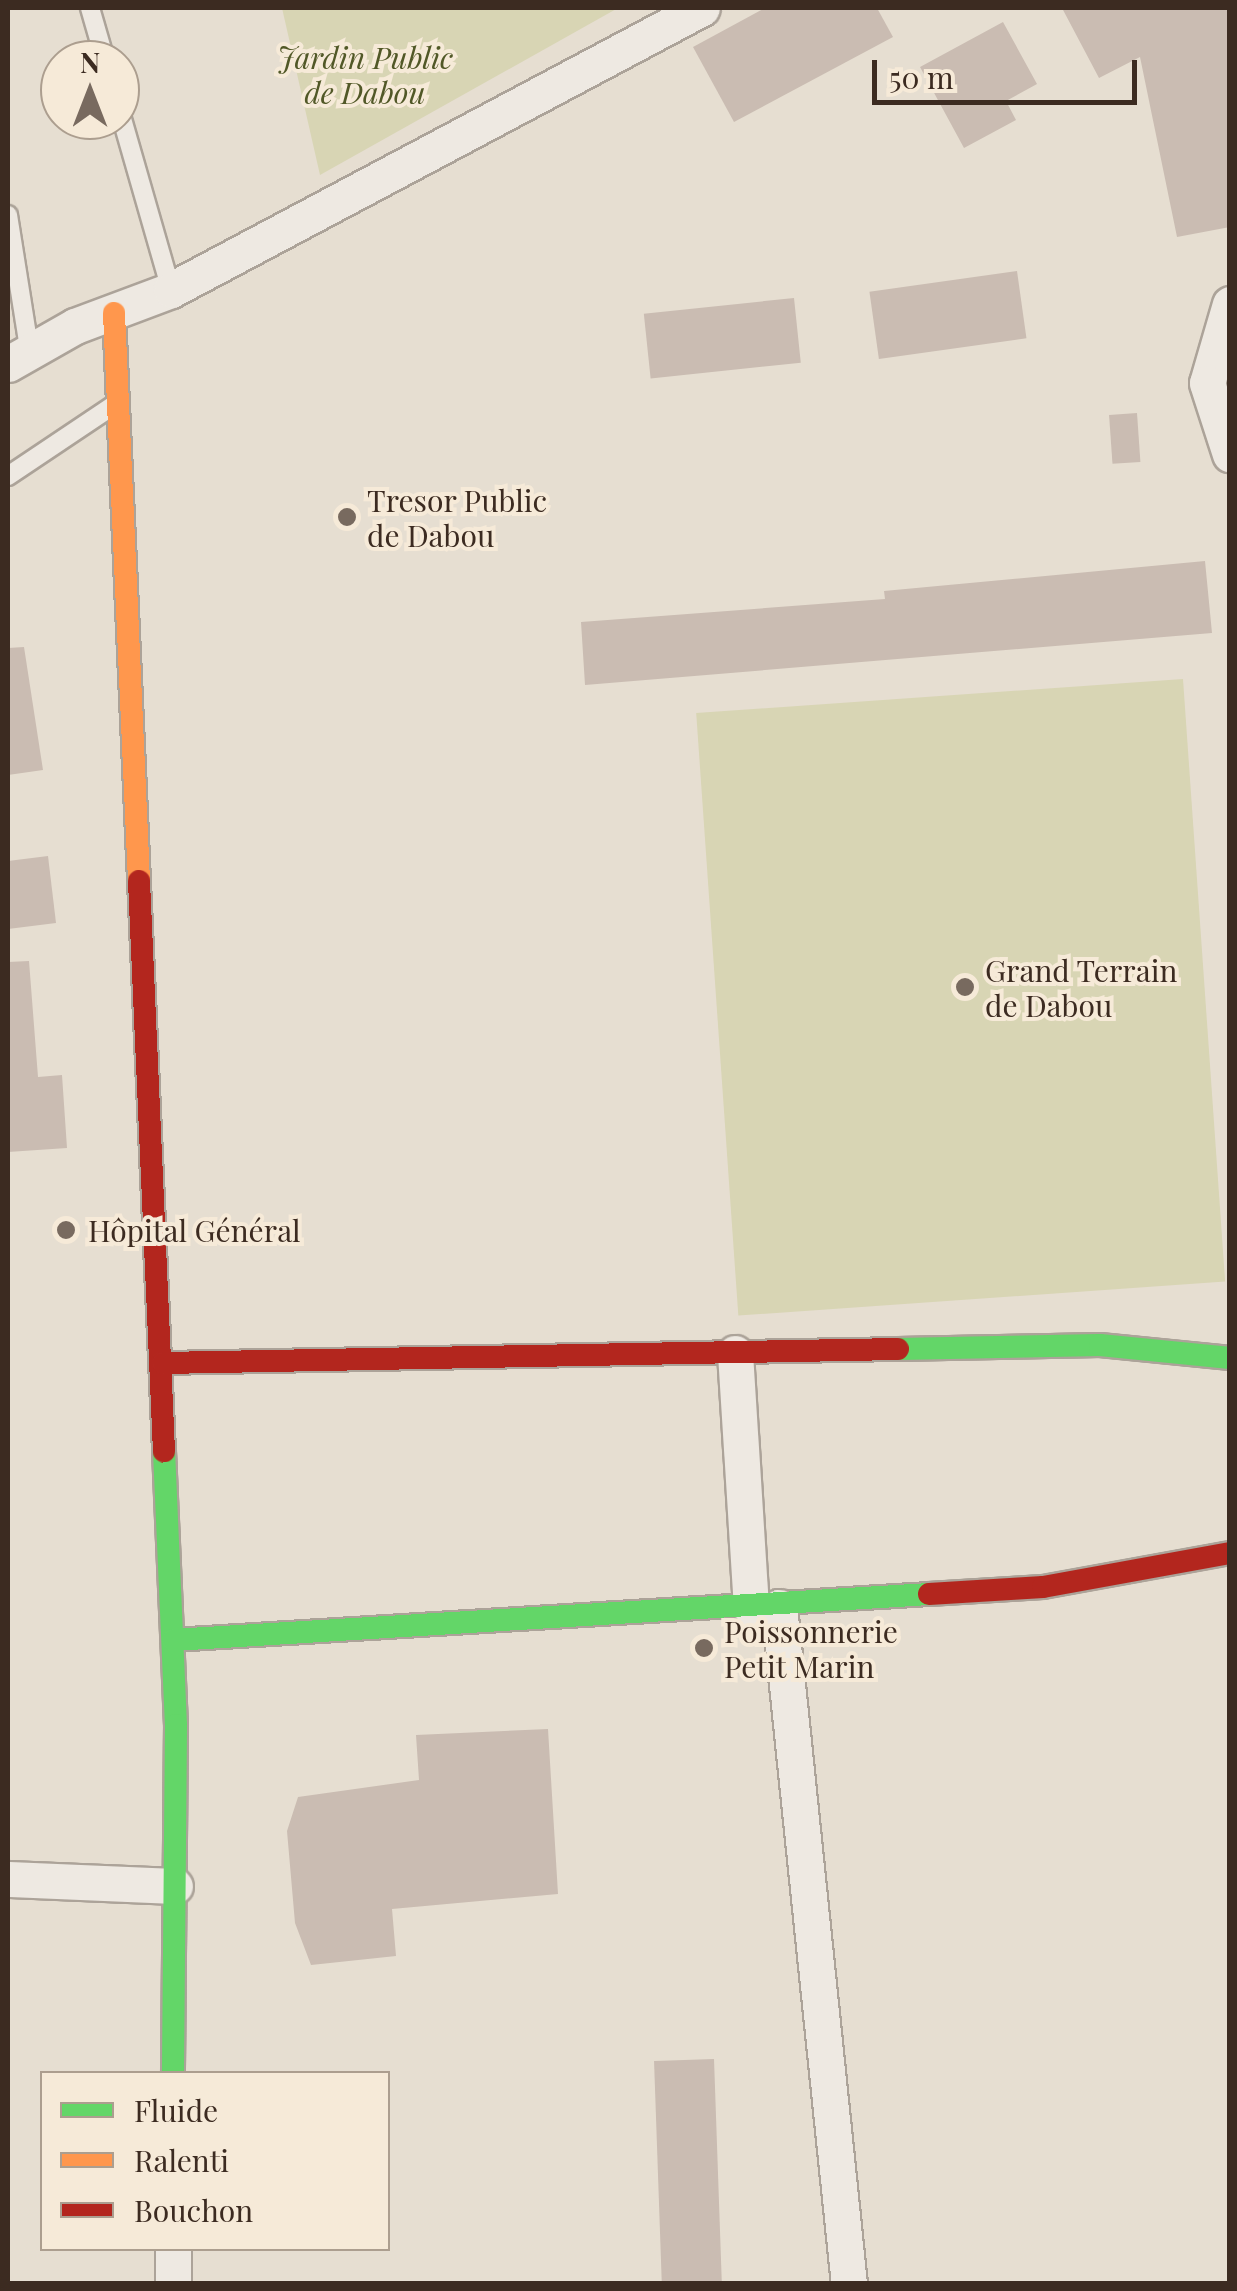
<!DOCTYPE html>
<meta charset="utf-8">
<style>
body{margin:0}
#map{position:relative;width:1237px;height:2291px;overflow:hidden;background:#e6ded1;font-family:"Playfair Display",serif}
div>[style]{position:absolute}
.green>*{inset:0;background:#d8d5b4;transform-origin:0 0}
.building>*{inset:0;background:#cabcb2;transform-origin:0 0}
.roads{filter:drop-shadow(2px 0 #aca399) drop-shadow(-2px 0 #aca399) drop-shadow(0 2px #aca399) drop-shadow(0 -2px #aca399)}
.lane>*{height:18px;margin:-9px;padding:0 9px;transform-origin:9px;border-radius:9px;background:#eee9e2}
.street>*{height:35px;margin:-17.5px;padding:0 17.5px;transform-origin:17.5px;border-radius:17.5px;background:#eee9e2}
.fast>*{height:22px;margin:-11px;padding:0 11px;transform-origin:11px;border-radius:11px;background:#63d668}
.slow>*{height:22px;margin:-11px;padding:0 11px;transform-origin:11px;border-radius:11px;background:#ff974d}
.jam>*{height:22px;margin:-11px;padding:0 11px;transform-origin:11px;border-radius:11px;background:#b3261e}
.dots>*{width:28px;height:28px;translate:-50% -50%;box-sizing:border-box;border:5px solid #f6ead8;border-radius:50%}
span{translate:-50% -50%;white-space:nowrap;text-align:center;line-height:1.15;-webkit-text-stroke:8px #f6ead8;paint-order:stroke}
.park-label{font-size:30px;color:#515827;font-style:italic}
.poi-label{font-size:30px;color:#3c2b21}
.left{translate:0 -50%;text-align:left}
.frame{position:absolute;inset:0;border:10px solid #3c2b21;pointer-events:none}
.legend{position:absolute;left:40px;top:2071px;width:350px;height:180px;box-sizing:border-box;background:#f6ead8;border:2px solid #ac9e8f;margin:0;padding:12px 18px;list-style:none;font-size:30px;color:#3c2b21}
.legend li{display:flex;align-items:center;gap:20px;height:50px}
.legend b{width:50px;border:2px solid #ac9e8f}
.north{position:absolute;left:40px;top:40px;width:100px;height:100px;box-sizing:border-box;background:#f6ead8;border:2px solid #ac9e8f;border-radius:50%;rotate:0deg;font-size:28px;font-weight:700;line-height:40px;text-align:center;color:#3c2b21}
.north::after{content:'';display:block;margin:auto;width:35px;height:45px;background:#786a5f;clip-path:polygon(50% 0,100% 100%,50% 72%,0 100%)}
.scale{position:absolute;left:872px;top:60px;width:265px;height:45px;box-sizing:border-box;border:5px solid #3c2b21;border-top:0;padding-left:12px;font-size:30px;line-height:35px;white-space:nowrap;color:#3c2b21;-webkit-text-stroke:8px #f6ead8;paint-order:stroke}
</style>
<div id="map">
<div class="green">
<div style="clip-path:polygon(282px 8px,618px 8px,320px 175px)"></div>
<div style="left:1183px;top:679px;width:604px;height:488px;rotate:86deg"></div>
</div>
<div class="building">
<div style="clip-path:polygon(765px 8px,877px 8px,893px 37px,734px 122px,693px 47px)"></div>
<div style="clip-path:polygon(1062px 8px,1230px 8px,1230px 227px,1177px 237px,1140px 57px,1099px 78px)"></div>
<div style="clip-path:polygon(1003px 22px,1037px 84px,1006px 101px,1016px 120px,964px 148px,920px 67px)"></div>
<div style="left:1017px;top:271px;width:68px;height:149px;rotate:82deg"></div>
<div style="left:794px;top:298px;width:65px;height:151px;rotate:84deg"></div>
<div style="left:1137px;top:413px;width:49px;height:28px;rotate:86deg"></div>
<div style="clip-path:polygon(1205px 561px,1212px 633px,585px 685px,581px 622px,885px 599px,884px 591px)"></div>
<div style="clip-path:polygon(24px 647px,43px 770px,8px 775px,8px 648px)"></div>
<div style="clip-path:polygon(48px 856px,56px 923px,8px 929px,8px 861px)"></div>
<div style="clip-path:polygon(29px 961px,38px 1077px,62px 1075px,67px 1148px,8px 1152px,8px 962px)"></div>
<div style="clip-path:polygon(548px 1729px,558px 1894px,392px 1909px,396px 1956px,311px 1965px,295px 1923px,287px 1831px,298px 1797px,419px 1780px,416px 1735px)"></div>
<div style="left:714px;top:2059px;width:225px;height:60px;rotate:88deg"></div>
</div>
<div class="roads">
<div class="lane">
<div style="left:90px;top:8px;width:54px;rotate:73.9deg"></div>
<div style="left:120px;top:112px;width:185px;rotate:74deg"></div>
<div style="left:8px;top:215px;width:135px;rotate:81deg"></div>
<div style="left:8px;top:476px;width:128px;rotate:-33.8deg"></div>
</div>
<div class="street">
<div style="left:1230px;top:304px;width:82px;rotate:106.2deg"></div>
<div style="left:1207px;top:383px;width:75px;rotate:72.1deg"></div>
<div style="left:8px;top:364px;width:77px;rotate:-29.6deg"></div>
<div style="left:75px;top:326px;width:103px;rotate:-20.6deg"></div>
<div style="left:171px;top:290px;width:601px;rotate:-27.97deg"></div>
<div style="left:735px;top:1353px;width:256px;rotate:86.4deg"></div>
<div style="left:779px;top:1607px;width:681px;rotate:84.1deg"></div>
<div style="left:8px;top:1879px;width:167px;rotate:2.4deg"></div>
<div style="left:173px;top:2248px;width:36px;rotate:90deg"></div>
</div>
<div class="fast">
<div style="left:898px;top:1349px;width:202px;rotate:-1.1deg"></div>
<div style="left:1100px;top:1345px;width:131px;rotate:5.7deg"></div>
<div style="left:164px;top:1451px;width:274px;rotate:87.5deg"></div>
<div style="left:176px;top:1725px;width:349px;rotate:90.5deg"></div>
<div style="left:173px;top:1640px;width:757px;rotate:-3.48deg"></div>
</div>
<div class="slow">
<div style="left:114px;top:313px;width:569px;rotate:87.48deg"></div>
</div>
<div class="jam">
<div style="left:139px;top:881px;width:571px;rotate:87.49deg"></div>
<div style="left:163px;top:1363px;width:735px;rotate:-1.09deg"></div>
<div style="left:929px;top:1594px;width:114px;rotate:-3.5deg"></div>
<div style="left:1043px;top:1587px;width:190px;rotate:-10.3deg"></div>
</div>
</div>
<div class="dots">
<div style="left:347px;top:517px;background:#786a5f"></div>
<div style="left:965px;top:987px;background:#786a5f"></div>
<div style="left:66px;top:1230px;background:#786a5f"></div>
<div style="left:704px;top:1648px;background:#786a5f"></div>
</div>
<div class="park-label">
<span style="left:365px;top:74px">Jardin Public<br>de Dabou</span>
</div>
<div class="poi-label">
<span class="left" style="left:367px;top:517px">Tresor Public<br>de Dabou</span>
<span class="left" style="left:985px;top:987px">Grand Terrain<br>de Dabou</span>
<span class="left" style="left:88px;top:1230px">Hôpital Général</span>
<span class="left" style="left:724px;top:1648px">Poissonnerie<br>Petit Marin</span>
</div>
<div class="frame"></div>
<ul class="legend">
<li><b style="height:12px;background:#63d668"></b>Fluide</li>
<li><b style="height:12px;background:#ff974d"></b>Ralenti</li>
<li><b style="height:12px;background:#b3261e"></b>Bouchon</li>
</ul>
<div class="north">N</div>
<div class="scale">50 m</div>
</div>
